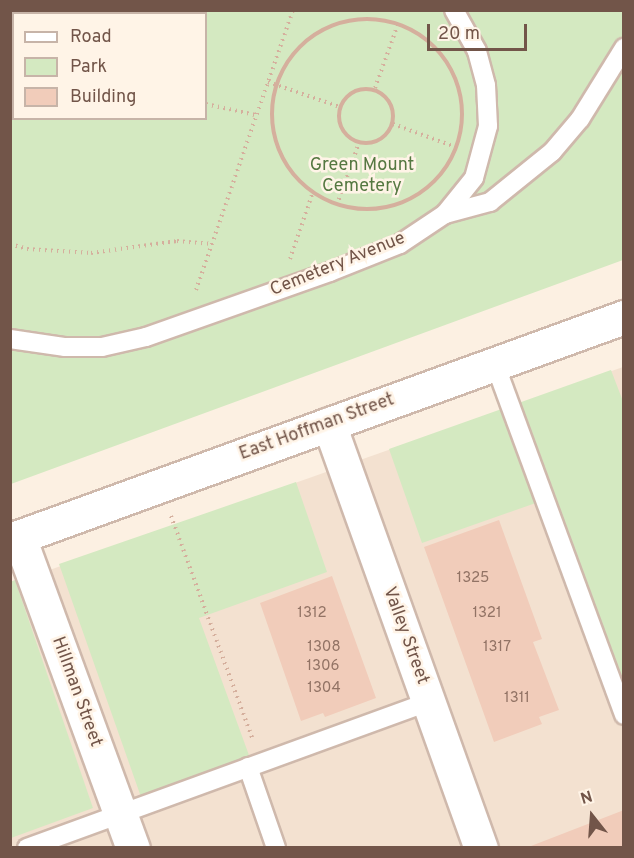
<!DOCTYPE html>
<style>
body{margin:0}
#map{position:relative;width:634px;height:858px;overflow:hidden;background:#fcf0e2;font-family:Overpass,sans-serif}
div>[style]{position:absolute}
.residential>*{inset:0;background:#f3e1d0}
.green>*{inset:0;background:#d4e9c1}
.building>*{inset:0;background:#f1ccba}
.path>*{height:4px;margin-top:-2px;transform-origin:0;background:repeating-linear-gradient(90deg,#d5af9d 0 1.5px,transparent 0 6px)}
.path>.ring{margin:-2px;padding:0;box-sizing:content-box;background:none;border:4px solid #d5af9d;border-radius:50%}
.roads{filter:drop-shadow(2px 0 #cfb9ac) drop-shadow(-2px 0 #cfb9ac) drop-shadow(0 2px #cfb9ac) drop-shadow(0 -2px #cfb9ac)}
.service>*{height:18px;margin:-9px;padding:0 9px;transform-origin:9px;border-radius:9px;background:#fff}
.minor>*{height:33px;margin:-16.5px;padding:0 16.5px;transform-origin:16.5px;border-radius:16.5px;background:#fff}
span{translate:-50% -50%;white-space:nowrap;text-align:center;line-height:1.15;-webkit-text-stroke:5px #fff4e7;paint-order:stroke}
.number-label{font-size:15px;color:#927365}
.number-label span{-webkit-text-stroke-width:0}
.park-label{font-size:18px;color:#557841}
.street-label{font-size:18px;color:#725549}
.frame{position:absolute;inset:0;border:12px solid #725549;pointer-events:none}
.legend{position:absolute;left:12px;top:12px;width:195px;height:108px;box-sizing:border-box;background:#fff4e7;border:2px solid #c7b4a8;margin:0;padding:8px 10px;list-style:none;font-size:18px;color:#725549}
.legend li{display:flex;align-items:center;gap:12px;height:30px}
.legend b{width:30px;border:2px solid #c7b4a8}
.north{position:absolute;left:562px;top:786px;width:60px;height:60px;-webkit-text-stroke:4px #fff4e7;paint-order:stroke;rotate:343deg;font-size:16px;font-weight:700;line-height:24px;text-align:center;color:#725549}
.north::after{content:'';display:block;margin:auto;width:21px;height:27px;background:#725549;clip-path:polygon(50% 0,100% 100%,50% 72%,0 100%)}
.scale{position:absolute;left:427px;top:24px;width:100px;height:27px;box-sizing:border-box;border:3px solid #725549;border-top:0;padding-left:8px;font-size:18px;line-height:21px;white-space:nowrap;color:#725549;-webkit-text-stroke:4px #fff4e7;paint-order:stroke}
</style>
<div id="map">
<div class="residential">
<div style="clip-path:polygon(623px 367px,623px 847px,11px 847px,10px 584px)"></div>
</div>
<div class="green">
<div style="clip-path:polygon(evenodd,11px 11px,623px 11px,623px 260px,11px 484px,11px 11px,14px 14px,206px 14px,206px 118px,14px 118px,14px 14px)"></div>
<div style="clip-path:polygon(611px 370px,624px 404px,623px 694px,550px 498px,422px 543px,389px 449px)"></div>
<div style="clip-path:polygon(296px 482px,327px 572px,199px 618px,250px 758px,141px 797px,59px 564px)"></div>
<div style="clip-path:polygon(15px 580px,93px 808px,11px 838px,10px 582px)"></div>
</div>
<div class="building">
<div style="clip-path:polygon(499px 520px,542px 639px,533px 642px,559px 710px,539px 717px,542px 724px,494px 742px,424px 547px)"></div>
<div style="clip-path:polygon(332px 576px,376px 698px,325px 717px,323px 713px,301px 721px,260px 603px)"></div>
<div style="clip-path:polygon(624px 810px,624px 848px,532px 848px,531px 846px)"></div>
</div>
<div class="path">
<div class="ring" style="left:272px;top:19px;width:186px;height:186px"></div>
<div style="left:10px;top:82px;width:4px;rotate:-14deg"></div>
<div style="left:268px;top:82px;width:76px;rotate:19.1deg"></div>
<div style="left:375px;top:88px;width:68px;rotate:-70.2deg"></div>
<div class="ring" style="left:339px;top:89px;width:50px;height:50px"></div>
<div style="left:206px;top:104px;width:51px;rotate:12.4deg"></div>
<div style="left:393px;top:124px;width:67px;rotate:20.1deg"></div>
<div style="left:337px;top:205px;width:66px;rotate:-70.5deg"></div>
<div style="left:10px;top:244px;width:18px;rotate:16deg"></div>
<div style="left:27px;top:249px;width:64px;rotate:3.6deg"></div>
<div style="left:91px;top:253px;width:87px;rotate:-7.9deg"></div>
<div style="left:177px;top:241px;width:35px;rotate:5deg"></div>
<div style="left:290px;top:259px;width:71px;rotate:-71.1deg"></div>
<div style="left:196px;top:290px;width:296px;rotate:-70.9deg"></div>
<div style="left:171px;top:516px;width:239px;rotate:69.9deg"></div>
</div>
<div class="roads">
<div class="service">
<div style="left:445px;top:214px;width:47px;rotate:-14.9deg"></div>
<div style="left:490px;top:202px;width:80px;rotate:-38.9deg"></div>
<div style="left:552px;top:152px;width:43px;rotate:-49.7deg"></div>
<div style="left:580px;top:119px;width:84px;rotate:-58.2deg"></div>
<div style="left:10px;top:339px;width:56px;rotate:8.3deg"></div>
<div style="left:65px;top:347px;width:37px"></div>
<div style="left:102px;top:347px;width:45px;rotate:-12.8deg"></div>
<div style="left:146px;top:337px;width:195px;rotate:-19.5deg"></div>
<div style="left:330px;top:272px;width:75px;rotate:-21.8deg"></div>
<div style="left:400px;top:244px;width:54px;rotate:-33.7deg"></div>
<div style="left:445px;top:214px;width:46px;rotate:-51.1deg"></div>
<div style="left:474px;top:178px;width:54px;rotate:-74.9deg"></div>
<div style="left:488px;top:126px;width:41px;rotate:-92.8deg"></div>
<div style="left:486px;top:85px;width:35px;rotate:-105deg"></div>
<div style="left:477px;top:51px;width:47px;rotate:-119.3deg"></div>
<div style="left:495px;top:364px;width:374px;rotate:69.8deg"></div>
<div style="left:248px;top:767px;width:86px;rotate:70.9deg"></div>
<div style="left:27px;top:848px;width:428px;rotate:-20deg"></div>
</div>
<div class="minor">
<div style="left:329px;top:424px;width:450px;rotate:70.3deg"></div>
<div style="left:19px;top:537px;width:331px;rotate:69.9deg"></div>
<div style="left:10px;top:540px;width:653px;rotate:-19.96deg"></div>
</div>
</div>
<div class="number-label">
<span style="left:473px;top:579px">1325</span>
<span style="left:312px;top:614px">1312</span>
<span style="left:487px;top:614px">1321</span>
<span style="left:324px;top:648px">1308</span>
<span style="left:497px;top:648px">1317</span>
<span style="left:323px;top:667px">1306</span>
<span style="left:324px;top:689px">1304</span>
<span style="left:517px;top:699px">1311</span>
</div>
<div class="park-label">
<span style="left:362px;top:177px">Green Mount<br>Cemetery</span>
</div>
<div class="street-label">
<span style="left:338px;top:265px;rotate:-22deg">Cemetery Avenue</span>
<span style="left:317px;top:428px;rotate:-20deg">East Hoffman Street</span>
<span style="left:405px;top:636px;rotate:70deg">Valley Street</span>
<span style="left:76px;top:692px;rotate:70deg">Hillman Street</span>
</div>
<div class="frame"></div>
<ul class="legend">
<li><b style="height:8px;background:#fff"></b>Road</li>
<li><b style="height:16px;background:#d4e9c1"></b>Park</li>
<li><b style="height:16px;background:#f1ccba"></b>Building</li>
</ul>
<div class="north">N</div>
<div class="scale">20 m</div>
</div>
